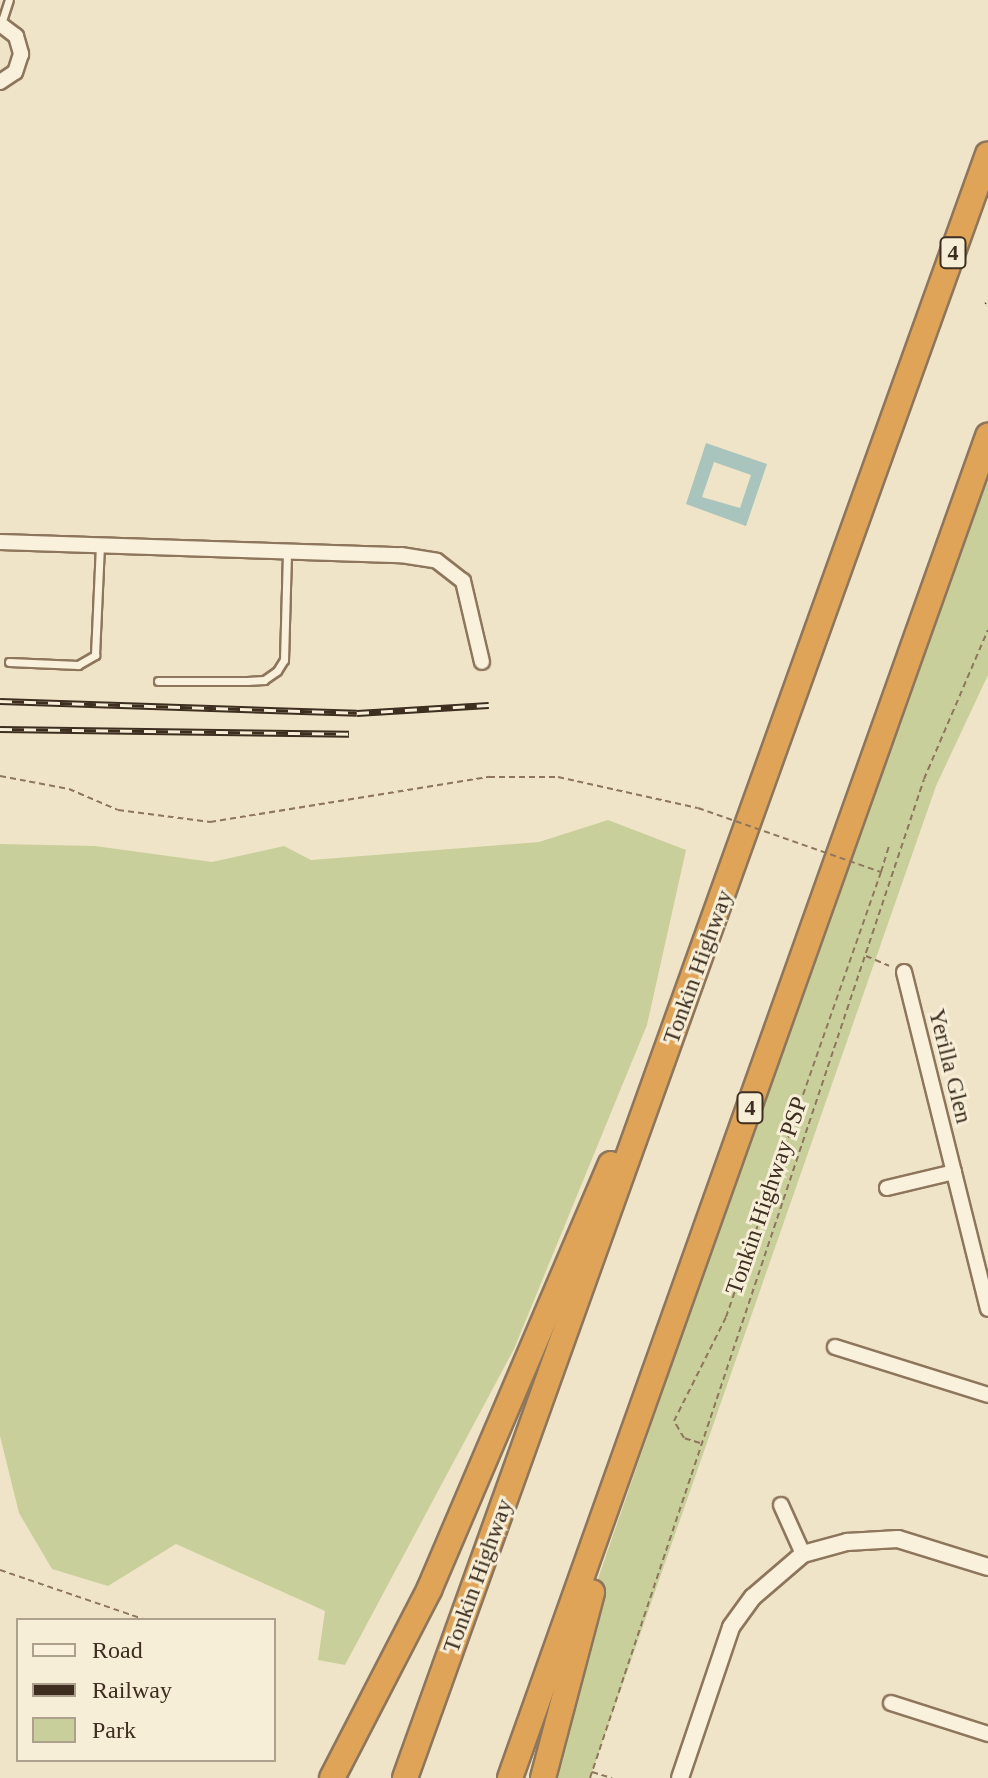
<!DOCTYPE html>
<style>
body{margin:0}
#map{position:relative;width:988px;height:1778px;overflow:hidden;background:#f0e4c8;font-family:"Times New Roman",serif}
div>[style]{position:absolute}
.green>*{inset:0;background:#c9cf9b}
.water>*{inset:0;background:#a9c4bc}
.path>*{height:2px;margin-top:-1px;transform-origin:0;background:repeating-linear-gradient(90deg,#8d765c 0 6px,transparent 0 10px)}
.roads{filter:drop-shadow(2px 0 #8d765c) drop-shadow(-2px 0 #8d765c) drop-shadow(0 2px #8d765c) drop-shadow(0 -2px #8d765c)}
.service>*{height:7px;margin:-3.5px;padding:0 3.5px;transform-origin:3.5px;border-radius:3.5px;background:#faf1dc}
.minor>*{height:14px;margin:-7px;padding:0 7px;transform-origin:7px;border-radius:7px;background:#faf1dc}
.tertiary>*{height:16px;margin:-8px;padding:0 8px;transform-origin:8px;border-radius:8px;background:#faf1dc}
.motorway>*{height:24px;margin:-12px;padding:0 12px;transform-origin:12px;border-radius:12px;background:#e0a458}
.rail>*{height:7px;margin-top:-3.5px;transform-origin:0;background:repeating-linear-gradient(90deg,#f7eed8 0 12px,#3d2e20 0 24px);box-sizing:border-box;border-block:2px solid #3d2e20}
.path-bridge>*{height:2px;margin-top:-1px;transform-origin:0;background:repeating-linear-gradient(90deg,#8d765c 0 6px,transparent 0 10px)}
span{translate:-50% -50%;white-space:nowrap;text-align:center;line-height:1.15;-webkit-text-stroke:6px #f7eed8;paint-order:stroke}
.shield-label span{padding:2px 6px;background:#f7eed8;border:2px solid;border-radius:6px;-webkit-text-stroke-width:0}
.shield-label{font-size:22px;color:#3d2e20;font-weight:700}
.street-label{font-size:24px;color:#3d2e20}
.legend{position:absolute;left:16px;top:1618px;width:260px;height:144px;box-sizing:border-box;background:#f7eed8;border:2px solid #ada18e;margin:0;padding:10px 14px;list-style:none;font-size:24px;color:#3d2e20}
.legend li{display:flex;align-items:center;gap:16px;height:40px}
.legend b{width:40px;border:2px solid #ada18e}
</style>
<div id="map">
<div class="green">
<div style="clip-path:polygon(988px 452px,988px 675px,936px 786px,590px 1778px,529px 1778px)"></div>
<div style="clip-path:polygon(608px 820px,686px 850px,647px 1025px,514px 1349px,345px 1665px,318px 1660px,325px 1611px,176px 1544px,108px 1586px,52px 1569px,19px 1513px,0 1436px,0 844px,95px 846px,212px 862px,284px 846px,311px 860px,539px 842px)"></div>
</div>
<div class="water">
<div style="clip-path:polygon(evenodd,706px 443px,767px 464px,746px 526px,686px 504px,706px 443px,714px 462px,751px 475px,740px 508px,702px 497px,714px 462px)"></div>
</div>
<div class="path">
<div style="left:0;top:776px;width:70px;rotate:10.7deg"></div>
<div style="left:69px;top:789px;width:53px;rotate:23.2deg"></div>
<div style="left:118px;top:810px;width:93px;rotate:7.4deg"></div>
<div style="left:210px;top:822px;width:283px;rotate:-9.2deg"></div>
<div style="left:489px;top:777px;width:69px"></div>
<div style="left:558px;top:777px;width:143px;rotate:12.5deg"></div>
<div style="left:881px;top:872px;width:28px;rotate:-73deg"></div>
<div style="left:866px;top:956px;width:25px;rotate:23deg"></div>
<div style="left:700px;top:1443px;width:17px;rotate:-163deg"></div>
<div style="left:684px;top:1438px;width:20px;rotate:-120deg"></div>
<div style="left:674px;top:1421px;width:116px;rotate:-63.4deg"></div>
<div style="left:726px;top:1317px;width:199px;rotate:-70.9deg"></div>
<div style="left:0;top:1570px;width:154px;rotate:18.9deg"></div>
<div style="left:592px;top:1772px;width:21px;rotate:17deg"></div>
<div style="left:590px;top:1778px;width:1053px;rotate:-71.51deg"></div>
<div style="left:924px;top:779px;width:162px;rotate:-66.8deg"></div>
</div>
<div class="roads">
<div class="service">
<div style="left:1px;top:24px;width:25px;rotate:-72deg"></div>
<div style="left:9px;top:662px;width:69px;rotate:2.5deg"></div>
<div style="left:78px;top:665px;width:20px;rotate:-30deg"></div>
<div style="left:95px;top:655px;width:109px;rotate:-87.4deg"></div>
<div style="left:158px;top:681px;width:89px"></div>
<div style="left:247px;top:681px;width:17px;rotate:-3deg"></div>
<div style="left:264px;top:680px;width:16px;rotate:-35deg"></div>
<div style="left:277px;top:671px;width:13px;rotate:-58deg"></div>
<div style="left:284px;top:660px;width:106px;rotate:-88.4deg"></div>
</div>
<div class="minor">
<div style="left:0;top:24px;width:20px;rotate:37deg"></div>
<div style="left:16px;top:36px;width:19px;rotate:74deg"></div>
<div style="left:21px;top:54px;width:19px;rotate:108deg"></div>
<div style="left:15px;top:72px;width:18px;rotate:146deg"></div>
<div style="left:0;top:542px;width:401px;rotate:1.9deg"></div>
<div style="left:401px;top:555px;width:36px;rotate:9deg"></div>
<div style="left:437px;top:561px;width:33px;rotate:38deg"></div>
<div style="left:463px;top:581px;width:83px;rotate:76.8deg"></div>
<div style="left:904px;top:972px;width:347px;rotate:76deg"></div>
<div style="left:887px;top:1188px;width:69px;rotate:-13.4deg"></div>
<div style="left:835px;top:1347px;width:160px;rotate:17.4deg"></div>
<div style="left:781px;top:1505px;width:54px;rotate:65.8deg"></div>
<div style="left:891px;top:1703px;width:102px;rotate:17.7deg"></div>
</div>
<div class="tertiary">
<div style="left:680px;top:1778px;width:159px;rotate:-71.3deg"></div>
<div style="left:731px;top:1627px;width:37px;rotate:-54deg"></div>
<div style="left:753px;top:1597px;width:66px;rotate:-40.7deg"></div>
<div style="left:803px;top:1554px;width:46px;rotate:-15.3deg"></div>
<div style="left:847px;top:1542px;width:51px;rotate:-3.4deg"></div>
<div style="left:898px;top:1539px;width:94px;rotate:17.3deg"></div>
</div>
<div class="motorway">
<div style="left:332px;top:1778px;width:212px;rotate:-62.7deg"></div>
<div style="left:429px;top:1590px;width:463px;rotate:-66.9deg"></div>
<div style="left:405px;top:1778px;width:1725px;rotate:-70.25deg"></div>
<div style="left:510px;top:1778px;width:1425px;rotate:-70.39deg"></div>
<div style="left:543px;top:1778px;width:192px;rotate:-75.2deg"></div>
</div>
</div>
<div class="rail">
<div style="left:987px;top:305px;width:1px;rotate:-45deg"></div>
<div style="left:0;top:701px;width:357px;rotate:1.9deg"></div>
<div style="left:357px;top:713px;width:132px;rotate:-3.5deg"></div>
<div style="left:0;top:729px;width:349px;rotate:0.8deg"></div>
</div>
<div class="path-bridge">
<div style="left:698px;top:808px;width:194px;rotate:19.3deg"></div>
<div style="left:881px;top:872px;width:272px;rotate:109.3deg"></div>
</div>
<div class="shield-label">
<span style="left:953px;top:253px">4</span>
<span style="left:750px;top:1108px">4</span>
</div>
<div class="street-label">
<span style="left:698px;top:967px;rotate:-70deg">Tonkin Highway</span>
<span style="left:950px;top:1066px;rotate:76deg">Yerilla Glen</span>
<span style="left:767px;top:1196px;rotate:-71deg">Tonkin Highway PSP</span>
<span style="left:478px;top:1576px;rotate:-70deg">Tonkin Highway</span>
</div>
<ul class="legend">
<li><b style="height:10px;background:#faf1dc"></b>Road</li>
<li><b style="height:10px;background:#3d2e20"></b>Railway</li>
<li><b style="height:22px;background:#c9cf9b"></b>Park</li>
</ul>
</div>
